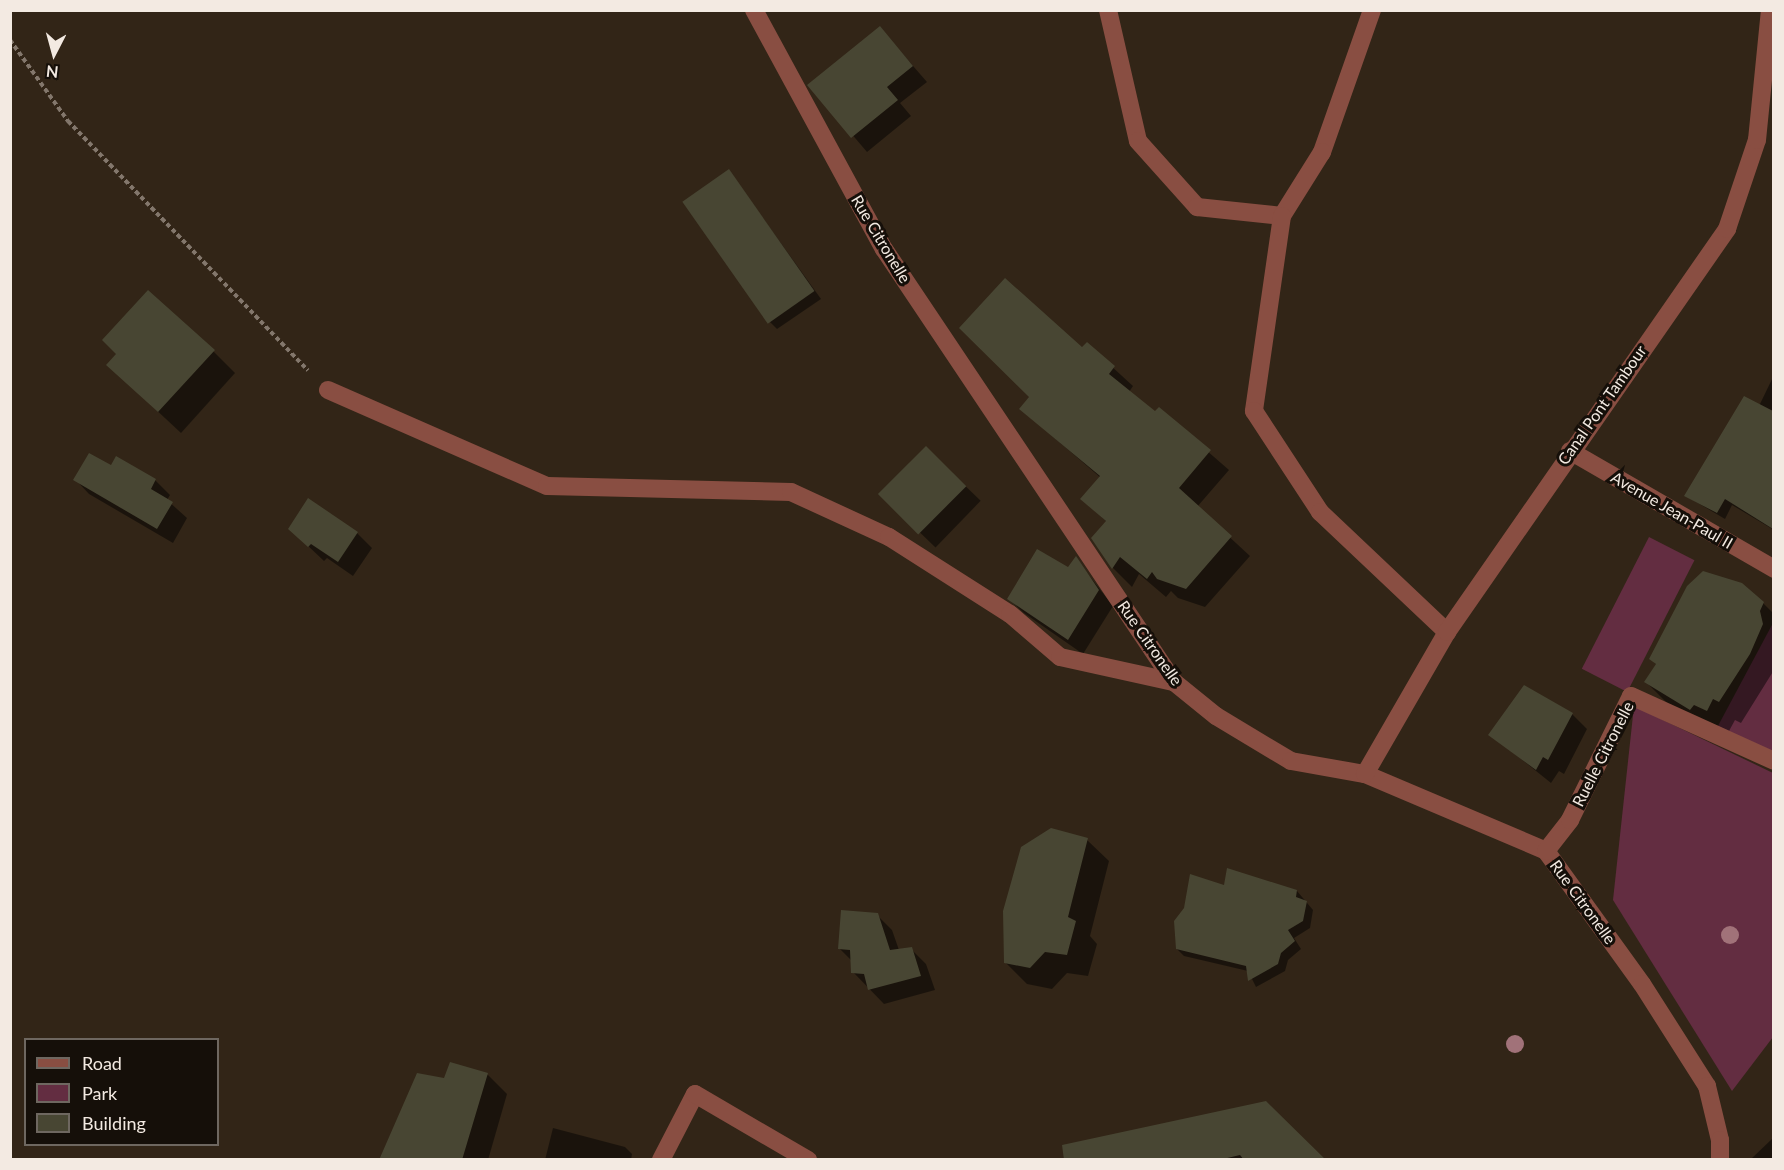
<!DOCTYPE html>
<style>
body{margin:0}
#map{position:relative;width:1784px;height:1170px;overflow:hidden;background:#322517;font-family:Lato,sans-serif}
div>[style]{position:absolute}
.green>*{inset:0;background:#632d41;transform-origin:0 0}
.shadow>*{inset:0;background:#0007;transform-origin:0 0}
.building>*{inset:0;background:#484633;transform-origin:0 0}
.path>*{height:4px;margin-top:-2px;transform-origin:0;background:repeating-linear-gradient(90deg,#83776c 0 4.5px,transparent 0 7.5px)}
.lane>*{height:18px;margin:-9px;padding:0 9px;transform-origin:9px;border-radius:9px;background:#894e42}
.street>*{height:18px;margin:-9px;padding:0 9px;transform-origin:9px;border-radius:9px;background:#894e42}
.trees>*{width:18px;height:18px;margin:-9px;border-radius:50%;background:#a17279}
span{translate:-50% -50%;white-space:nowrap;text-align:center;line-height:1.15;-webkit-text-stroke:6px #150f09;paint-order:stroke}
.street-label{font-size:16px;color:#f3eae2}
.frame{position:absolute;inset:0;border:12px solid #f3eae2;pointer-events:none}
.legend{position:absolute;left:24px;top:1038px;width:195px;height:108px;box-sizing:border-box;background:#150f09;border:2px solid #6e6760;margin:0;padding:8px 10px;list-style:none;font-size:18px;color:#f3eae2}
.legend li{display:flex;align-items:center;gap:12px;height:30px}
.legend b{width:30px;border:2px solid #6e6760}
.north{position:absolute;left:24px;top:24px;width:60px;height:60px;-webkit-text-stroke:4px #150f09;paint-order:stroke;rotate:186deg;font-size:16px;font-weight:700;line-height:24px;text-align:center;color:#f3eae2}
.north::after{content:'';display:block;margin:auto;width:21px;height:27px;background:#f3eae2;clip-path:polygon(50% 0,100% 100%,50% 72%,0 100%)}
</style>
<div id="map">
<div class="green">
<div style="left:1649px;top:537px;width:51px;height:148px;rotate:27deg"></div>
<div style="clip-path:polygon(1773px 623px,1773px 768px,1711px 739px)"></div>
<div style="clip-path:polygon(1634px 706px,1773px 773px,1773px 1037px,1732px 1091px,1613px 900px)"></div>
</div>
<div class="shadow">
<div style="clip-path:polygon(880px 28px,927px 82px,900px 103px,911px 116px,867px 152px,810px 85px)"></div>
<div style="clip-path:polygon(729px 171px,821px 299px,777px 329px,770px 322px)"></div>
<div style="clip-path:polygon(1087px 344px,1133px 386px,1129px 392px,1155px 413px,1159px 409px,1229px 470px,1197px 507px,1250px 556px,1205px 607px,1178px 598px,1171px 591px,1166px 597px,1139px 574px,1132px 587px,1113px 568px,1093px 539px,1107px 522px,1082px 499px,1101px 478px,1021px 409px)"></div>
<div style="clip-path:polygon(213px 351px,235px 373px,181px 433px,108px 365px)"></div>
<div style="clip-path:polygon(1774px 375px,1774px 530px,1732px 505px,1725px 519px,1686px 496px,1759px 406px)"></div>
<div style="left:926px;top:448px;width:76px;height:65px;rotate:44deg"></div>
<div style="clip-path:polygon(116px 458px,155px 480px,170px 495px,167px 500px,187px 518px,173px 543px,89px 494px,75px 479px,111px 467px)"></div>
<div style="clip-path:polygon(357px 533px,372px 548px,353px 576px,327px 558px,324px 561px,305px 543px)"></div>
<div style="clip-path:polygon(1076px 559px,1113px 606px,1083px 654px,1024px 613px,1009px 599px,1068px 569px)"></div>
<div style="clip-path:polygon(1763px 603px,1774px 614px,1774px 670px,1741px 723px,1735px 720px,1729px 731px,1668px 704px,1646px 682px,1657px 665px,1651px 659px)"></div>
<div style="clip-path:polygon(1572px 714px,1587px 729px,1564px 774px,1559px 771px,1551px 783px,1490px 734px)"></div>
<div style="clip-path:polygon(1087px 840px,1109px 861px,1090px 936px,1097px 944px,1088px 976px,1067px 973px,1052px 989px,1027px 984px,1005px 962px)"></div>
<div style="clip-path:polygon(1225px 887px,1297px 891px,1313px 910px,1310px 928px,1294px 938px,1301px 949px,1288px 960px,1285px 971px,1256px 987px,1248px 971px,1184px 956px,1177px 949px)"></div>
<div style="clip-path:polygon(877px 915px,892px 930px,899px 950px,911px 949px,926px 964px,935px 990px,884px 1004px,853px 972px,852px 961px,839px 948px)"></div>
<div style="clip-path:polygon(488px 1075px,507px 1094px,488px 1160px,381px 1160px,445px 1080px)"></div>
<div style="clip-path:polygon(553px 1128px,625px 1147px,632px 1154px,631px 1160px,545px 1160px)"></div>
<div style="clip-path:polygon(1123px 1134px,1324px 1160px,1123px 1160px)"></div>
<div style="clip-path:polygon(1774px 1137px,1774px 1160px,1750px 1160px)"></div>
</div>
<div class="building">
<div style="clip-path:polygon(880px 26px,913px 66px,887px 87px,898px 100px,851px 138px,807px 85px)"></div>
<div style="left:729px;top:169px;width:149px;height:57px;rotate:55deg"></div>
<div style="clip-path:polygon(1005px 278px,1082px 347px,1087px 342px,1115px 366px,1109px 374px,1155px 411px,1159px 407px,1211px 450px,1179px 488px,1232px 536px,1186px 589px,1157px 579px,1152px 572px,1147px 579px,1120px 557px,1112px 569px,1091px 538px,1106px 521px,1080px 499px,1100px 476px,1019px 409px,1029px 397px,959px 328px)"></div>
<div style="clip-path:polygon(148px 290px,215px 350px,158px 412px,106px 365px,116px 354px,102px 340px)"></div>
<div style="clip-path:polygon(1744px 396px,1773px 411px,1773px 529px,1725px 499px,1717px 513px,1684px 496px)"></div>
<div style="left:926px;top:446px;width:57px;height:68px;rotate:45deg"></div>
<div style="clip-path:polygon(89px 453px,111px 465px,116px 456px,156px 479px,151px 489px,173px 502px,157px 529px,73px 480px)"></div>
<div style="clip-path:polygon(308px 498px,358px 532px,338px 562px,311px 544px,308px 547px,288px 529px)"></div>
<div style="clip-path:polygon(1037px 549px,1068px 567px,1076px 556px,1099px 590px,1068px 640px,1007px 599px)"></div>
<div style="clip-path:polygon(1703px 571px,1742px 583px,1764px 602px,1760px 611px,1763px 624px,1750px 654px,1719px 702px,1713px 699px,1707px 711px,1694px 705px,1690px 710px,1644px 682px,1656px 664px,1649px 659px,1687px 586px)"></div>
<div style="clip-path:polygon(1524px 685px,1573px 713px,1548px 760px,1543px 757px,1536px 770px,1488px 735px)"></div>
<div style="clip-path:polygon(1051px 828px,1088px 838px,1068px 917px,1076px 921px,1067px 955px,1045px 952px,1030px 968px,1004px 963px,1003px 911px,1021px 847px)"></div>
<div style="clip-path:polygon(1227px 868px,1297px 890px,1296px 897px,1307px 901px,1303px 921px,1288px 930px,1295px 941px,1281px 953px,1278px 964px,1248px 981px,1246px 966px,1176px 949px,1174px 921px,1184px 908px,1190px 874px,1224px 885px)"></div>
<div style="clip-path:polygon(841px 910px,878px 913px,890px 950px,912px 947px,921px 976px,868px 990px,864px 974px,851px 973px,850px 950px,838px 949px)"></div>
<div style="clip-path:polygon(450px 1062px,488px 1073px,462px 1160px,379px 1160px,417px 1073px,444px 1078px)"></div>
<div style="clip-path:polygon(1266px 1101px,1326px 1160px,1244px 1160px,1240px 1155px,1219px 1160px,1064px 1160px,1062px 1145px)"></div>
</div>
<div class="path">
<div style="left:10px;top:40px;width:100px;rotate:54.4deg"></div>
<div style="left:68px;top:121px;width:346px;rotate:46.1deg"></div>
</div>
<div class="lane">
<div style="left:328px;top:390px;width:239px;rotate:23.7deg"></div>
<div style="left:547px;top:486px;width:244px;rotate:1.4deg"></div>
<div style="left:791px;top:492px;width:108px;rotate:24.7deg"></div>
<div style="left:889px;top:537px;width:143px;rotate:32.5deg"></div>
<div style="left:1010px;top:614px;width:66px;rotate:40.7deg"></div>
<div style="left:1060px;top:657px;width:117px;rotate:12.4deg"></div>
</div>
<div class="street">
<div style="left:754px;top:10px;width:272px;rotate:61.5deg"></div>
<div style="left:884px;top:249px;width:521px;rotate:56.19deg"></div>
<div style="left:1174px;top:682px;width:54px;rotate:39deg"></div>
<div style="left:1216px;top:716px;width:87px;rotate:31deg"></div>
<div style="left:1291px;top:761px;width:75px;rotate:10deg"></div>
<div style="left:1365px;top:774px;width:197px;rotate:23deg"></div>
<div style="left:1546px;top:851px;width:164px;rotate:54.2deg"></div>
<div style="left:1642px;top:984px;width:121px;rotate:57.5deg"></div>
<div style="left:1707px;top:1086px;width:56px;rotate:76.5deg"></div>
<div style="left:1720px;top:1140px;width:20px;rotate:90deg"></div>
<div style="left:1108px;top:10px;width:134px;rotate:77.1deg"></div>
<div style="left:1138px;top:141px;width:89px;rotate:48.2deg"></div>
<div style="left:1197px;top:207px;width:85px;rotate:6deg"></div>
<div style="left:1372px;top:10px;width:151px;rotate:109.4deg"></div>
<div style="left:1322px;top:152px;width:75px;rotate:122deg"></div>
<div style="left:1282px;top:216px;width:197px;rotate:98.2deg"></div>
<div style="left:1254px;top:411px;width:121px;rotate:56.8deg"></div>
<div style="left:1320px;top:512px;width:175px;rotate:43.4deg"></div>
<div style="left:1570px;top:451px;width:236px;rotate:30deg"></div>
<div style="left:1365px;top:774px;width:164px;rotate:-60deg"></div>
<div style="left:1447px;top:632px;width:491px;rotate:-55.2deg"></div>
<div style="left:1727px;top:229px;width:94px;rotate:-71.4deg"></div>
<div style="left:1757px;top:140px;width:131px;rotate:-84.3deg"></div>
<div style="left:1546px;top:851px;width:39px;rotate:-52deg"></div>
<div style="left:1570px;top:820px;width:138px;rotate:-63.8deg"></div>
<div style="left:1631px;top:696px;width:157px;rotate:24.4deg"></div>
<div style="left:661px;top:1160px;width:74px;rotate:-62.7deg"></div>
<div style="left:695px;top:1094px;width:131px;rotate:30.3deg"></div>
</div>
<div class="trees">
<div style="left:1730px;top:935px"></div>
<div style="left:1515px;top:1044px"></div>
</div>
<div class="street-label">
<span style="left:881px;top:239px;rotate:59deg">Rue Citronelle</span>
<span style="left:1602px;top:405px;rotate:-55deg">Canal Pont Tambour</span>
<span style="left:1672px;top:510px;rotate:30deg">Avenue Jean-Paul II</span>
<span style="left:1150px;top:643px;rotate:55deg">Rue Citronelle</span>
<span style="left:1603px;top:754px;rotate:-63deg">Ruelle Citronelle</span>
<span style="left:1583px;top:902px;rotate:54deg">Rue Citronelle</span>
</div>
<div class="frame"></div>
<ul class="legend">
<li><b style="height:8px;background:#894e42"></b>Road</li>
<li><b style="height:16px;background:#632d41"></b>Park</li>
<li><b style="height:16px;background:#484633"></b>Building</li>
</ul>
<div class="north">N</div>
</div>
